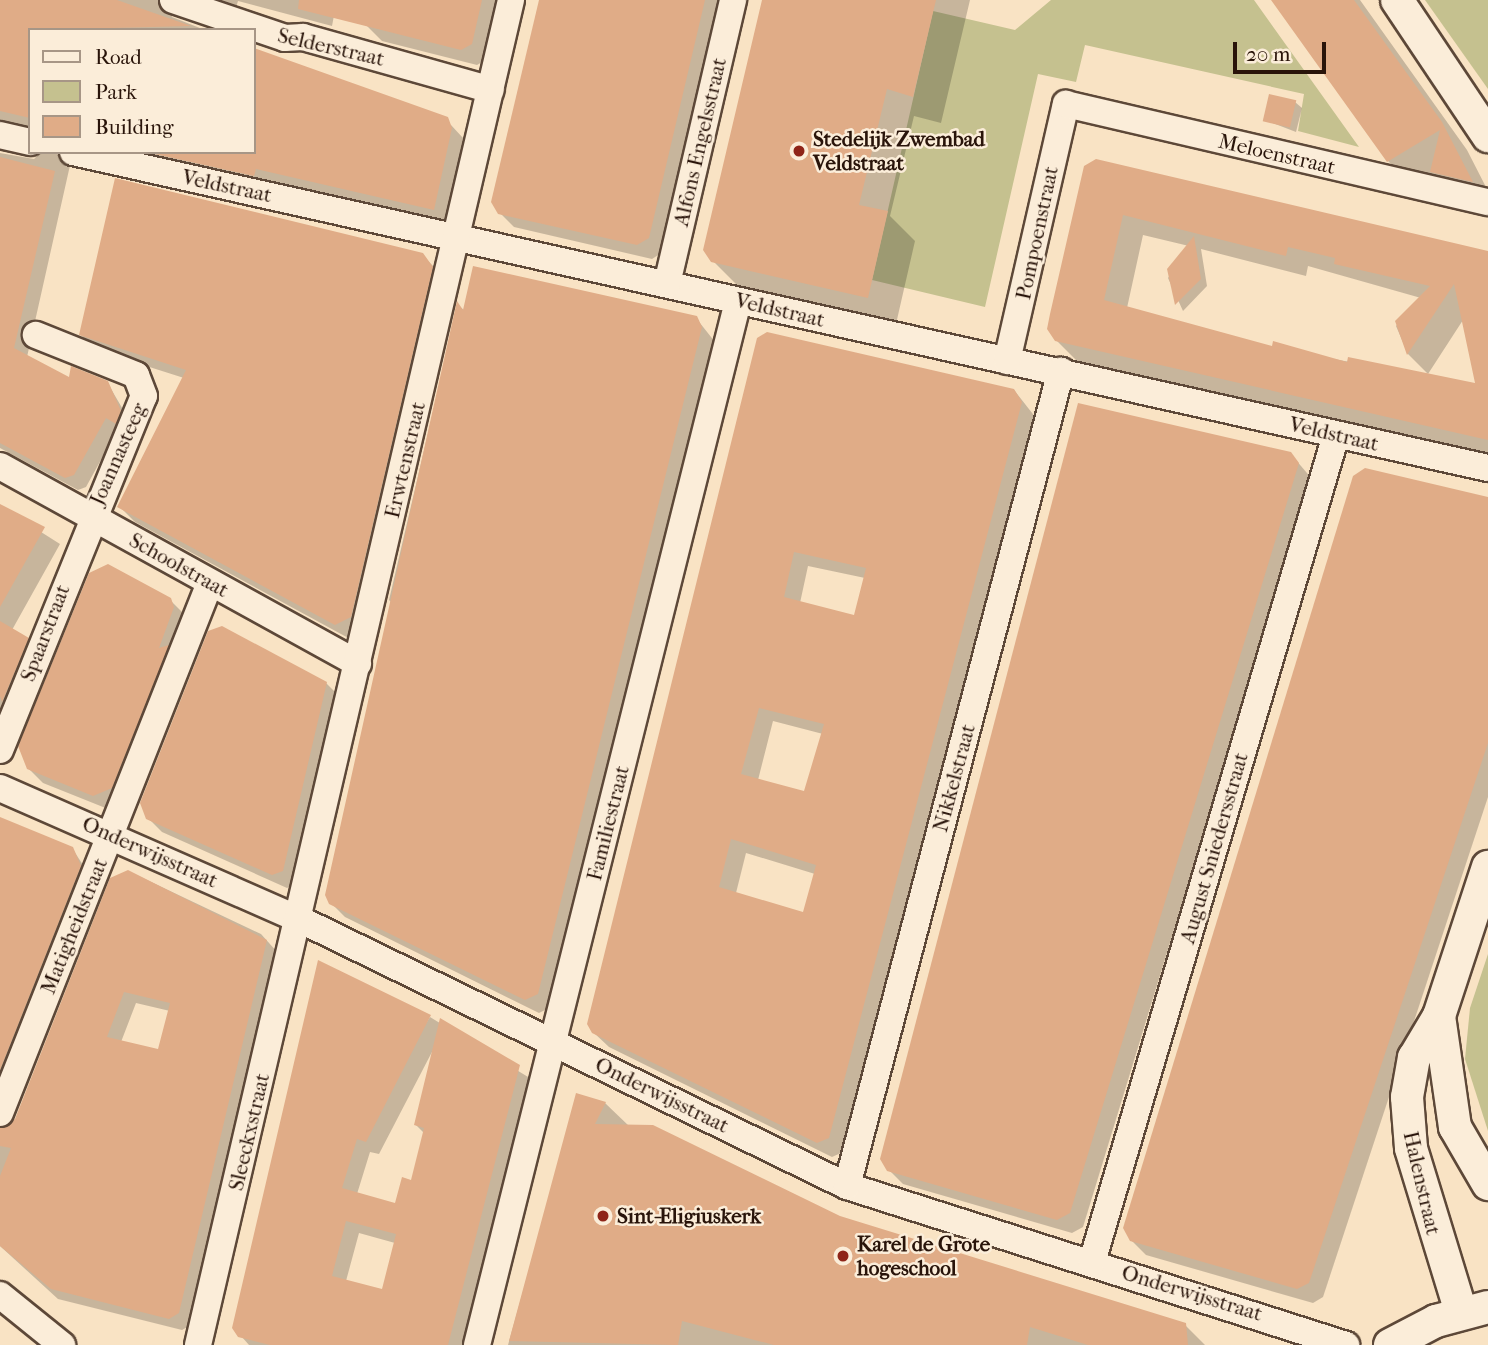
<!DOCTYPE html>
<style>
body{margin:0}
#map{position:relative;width:1488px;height:1345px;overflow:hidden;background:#f9e3c4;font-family:"IM FELL French Canon",serif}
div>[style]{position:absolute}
.green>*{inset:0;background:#c5c18f}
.shadow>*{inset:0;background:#0003}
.building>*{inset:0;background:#e0ac87;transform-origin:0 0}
.roads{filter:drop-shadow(2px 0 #5d4838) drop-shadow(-2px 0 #5d4838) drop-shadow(0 2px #5d4838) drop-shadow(0 -2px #5d4838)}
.minor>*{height:26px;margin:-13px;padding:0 13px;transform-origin:13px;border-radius:13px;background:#fbedd9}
.tertiary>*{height:32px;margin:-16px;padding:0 16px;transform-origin:16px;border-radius:16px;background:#fbedd9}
.dots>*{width:19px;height:19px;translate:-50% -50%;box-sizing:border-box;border:4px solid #fbedd9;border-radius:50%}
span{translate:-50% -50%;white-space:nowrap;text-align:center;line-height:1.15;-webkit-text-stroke:5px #fbedd9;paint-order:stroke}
.street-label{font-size:21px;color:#29140a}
.poi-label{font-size:21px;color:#29140a;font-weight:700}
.left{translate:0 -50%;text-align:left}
.legend{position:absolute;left:28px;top:28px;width:228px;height:126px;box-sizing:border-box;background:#fbedd9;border:2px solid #a79686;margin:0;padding:9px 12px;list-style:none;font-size:21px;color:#29140a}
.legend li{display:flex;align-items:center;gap:14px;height:35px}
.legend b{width:35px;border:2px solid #a79686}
.scale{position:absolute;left:1233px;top:42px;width:93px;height:32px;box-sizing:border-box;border:4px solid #29140a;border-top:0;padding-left:9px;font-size:21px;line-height:24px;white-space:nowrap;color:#29140a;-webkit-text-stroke:5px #fbedd9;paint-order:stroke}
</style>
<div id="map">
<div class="green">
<div style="clip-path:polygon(1051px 0,1254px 0,1359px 147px,1298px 131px,1304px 94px,1085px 45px,1076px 82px,1038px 74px,985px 307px,872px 280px,933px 11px,1015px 30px)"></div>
<div style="clip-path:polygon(1425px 0,1488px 0,1488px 89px)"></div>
<div style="clip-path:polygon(1488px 954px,1488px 1131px,1465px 1059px,1470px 1008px)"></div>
</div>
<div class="shadow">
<div style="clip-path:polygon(0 0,179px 0,170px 9px,172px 17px,205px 30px,30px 30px,30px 137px,0 146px)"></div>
<div style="clip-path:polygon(197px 0,337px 0,332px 26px,238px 1px,235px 11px)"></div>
<div style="clip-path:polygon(372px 0,501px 0,487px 59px,477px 65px,382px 41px,366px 25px)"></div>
<div style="clip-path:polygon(541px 0,721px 0,663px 252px,652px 259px,514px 227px,500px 213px)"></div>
<div style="clip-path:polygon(763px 0,970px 0,941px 123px,914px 116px,890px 216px,915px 241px,896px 324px,741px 289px,712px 260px)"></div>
<div style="clip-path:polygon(1273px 0,1360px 0,1467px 150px,1488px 191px,1457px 198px,1434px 175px,1414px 187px,1388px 161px)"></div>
<div style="clip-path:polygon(254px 49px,451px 125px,463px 138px,446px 222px,268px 180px,266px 188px,130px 152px,254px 152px)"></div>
<div style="clip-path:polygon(1295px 102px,1302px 108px,1296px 132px,1265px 120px)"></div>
<div style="clip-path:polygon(41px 152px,73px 152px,27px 357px,70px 379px,107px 382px,132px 425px,118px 429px,86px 487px,78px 490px,0 448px,0 153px,34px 159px)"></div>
<div style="clip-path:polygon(evenodd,1086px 167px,1488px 253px,1488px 455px,1077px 361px,1056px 340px,1086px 167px,1143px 235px,1189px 246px,1168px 278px,1183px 311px,1207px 286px,1201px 249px,1306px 276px,1308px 266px,1421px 298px,1396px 326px,1408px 354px,1428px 374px,1463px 320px,1477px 385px,1273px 348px,1127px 308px,1143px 235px)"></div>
<div style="clip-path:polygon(422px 255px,438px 271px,352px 640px,135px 522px,119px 506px,184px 378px,96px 350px,81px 335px)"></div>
<div style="clip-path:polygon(458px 305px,465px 311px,696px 318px,715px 342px,551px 1007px,539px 1013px,345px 917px,331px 903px,395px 606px,389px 600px)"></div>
<div style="clip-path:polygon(evenodd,758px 340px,1014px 390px,1036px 418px,843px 1152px,832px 1157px,609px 1047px,593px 1032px,758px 340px,808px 566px,865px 578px,855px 617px,800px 603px,808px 566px,758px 340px,773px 721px,823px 734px,805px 793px,758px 780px,773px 721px,758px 340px,746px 853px,815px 874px,804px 914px,736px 893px,746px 853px)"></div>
<div style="clip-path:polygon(1290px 453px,1312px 479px,1083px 1227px,1072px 1233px,903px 1184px,889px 1170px)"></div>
<div style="clip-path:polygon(1488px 498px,1488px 797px,1323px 1297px,1313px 1303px,1146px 1255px,1131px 1240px)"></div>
<div style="clip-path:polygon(0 506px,60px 544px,12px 630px,44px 655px,0 757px)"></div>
<div style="clip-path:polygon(169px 599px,184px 614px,108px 809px,43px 783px,28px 768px)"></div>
<div style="clip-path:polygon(326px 683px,340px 697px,296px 884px,287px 888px,162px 832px,148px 818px)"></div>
<div style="clip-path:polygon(0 825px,72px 848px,92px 879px,0 1111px)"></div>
<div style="clip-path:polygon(evenodd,128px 871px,261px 934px,278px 953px,191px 1325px,182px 1330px,58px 1299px,0 1246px,0 1127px,16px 1120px,128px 871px,136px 1003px,170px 1011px,159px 1051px,121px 1042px,136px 1003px)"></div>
<div style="clip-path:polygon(evenodd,430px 1017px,533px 1080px,464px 1345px,249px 1345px,234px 1328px,430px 1017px,433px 1050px,416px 1125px,425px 1134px,413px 1182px,397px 1205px,357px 1194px,370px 1152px,379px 1154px,433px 1050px,430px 1017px,359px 1233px,395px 1243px,383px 1291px,346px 1281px,359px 1233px)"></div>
<div style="clip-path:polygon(578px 1095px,605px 1103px,629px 1126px,814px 1210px,1185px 1325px,1205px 1345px,508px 1345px)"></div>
</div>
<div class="building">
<div style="clip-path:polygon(0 0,117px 0,191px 26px,30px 30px,30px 118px,0 111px)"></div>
<div style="clip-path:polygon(299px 0,482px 0,472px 44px,461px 50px,298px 9px)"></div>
<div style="clip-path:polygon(539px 0,705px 0,649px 238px,637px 245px,498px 214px,491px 202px)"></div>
<div style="clip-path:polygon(762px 0,936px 0,913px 97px,887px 89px,859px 205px,888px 211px,868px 298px,711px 262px,703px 250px)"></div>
<div style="clip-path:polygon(1271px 0,1354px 0,1442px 122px,1473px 182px,1430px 172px,1440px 130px,1387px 162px)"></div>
<div style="clip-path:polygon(254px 48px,448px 117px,452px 128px,434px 210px,256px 169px,254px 176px,146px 152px,254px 152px)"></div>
<div style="left:1269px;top:94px;width:28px;height:28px;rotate:13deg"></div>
<div style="clip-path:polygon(0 157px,55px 171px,14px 348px,69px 377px,71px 366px,108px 381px,121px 411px,116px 424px,106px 418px,74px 475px,65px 478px,0 443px)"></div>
<div style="clip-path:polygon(evenodd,1096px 159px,1488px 251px,1488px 440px,1055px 341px,1047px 329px,1050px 314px,1084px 166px,1096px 159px,1123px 215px,1286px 256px,1288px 247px,1335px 258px,1334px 264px,1430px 286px,1395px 321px,1407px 355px,1454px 284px,1475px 383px,1348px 357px,1347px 362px,1273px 341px,1272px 346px,1104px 300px,1123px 215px)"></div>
<div style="clip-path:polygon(115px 178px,423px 253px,433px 267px,351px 617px,335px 625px,117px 507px,186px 370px,79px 335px)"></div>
<div style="clip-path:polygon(1194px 236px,1201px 279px,1175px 305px,1167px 269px)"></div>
<div style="clip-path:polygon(473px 266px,697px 316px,702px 327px,538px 994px,525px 1000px,329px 904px,325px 895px,457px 301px,463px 310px)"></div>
<div style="clip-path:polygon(evenodd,767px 332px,1014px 389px,1022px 402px,829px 1138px,817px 1143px,592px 1033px,587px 1024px,757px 338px,767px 332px,794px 552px,866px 568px,854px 615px,784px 597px,794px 552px,767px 332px,759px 708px,824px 724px,804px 791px,741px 774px,759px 708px,767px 332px,731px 839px,816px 865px,803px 912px,719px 887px,731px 839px)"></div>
<div style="clip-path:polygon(1078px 403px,1291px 452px,1299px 463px,1070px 1213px,1057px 1220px,887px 1171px,880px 1159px)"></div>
<div style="clip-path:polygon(1365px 468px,1488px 497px,1488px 743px,1309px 1283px,1297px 1289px,1130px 1241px,1123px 1228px,1353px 476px)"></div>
<div style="clip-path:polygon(0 504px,45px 527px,0 607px)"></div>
<div style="clip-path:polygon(108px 564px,171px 598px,174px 607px,159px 648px,169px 645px,112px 788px,93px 796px,27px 769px,18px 746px,89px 573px)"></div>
<div style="clip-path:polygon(0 621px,29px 638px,2px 702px,0 696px)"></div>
<div style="clip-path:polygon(222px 626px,327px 682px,283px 871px,272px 875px,146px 819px,140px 803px,208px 631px)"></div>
<div style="clip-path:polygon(0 817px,73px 847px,81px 866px,0 1070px)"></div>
<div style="clip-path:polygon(evenodd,128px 870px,267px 940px,179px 1313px,169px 1319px,51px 1289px,0 1246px,0 1176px,11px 1148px,0 1146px,0 1128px,15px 1119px,110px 878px,128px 870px,124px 992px,170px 1003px,158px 1049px,107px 1037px,124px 992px)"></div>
<div style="clip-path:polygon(evenodd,318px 960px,431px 1015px,366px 1142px,357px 1139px,342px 1188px,395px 1203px,402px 1177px,411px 1180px,424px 1128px,414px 1125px,440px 1018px,520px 1065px,448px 1345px,270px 1345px,238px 1337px,232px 1328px,318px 960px,346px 1221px,396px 1234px,382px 1289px,332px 1276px,346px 1221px)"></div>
<div style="clip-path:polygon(576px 1093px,606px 1102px,595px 1124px,653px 1125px,840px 1216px,1186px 1323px,1188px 1345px,1088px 1345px,1030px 1327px,1027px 1345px,774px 1345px,682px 1321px,678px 1345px,509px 1341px)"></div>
</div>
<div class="roads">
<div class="minor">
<div style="left:173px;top:0;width:118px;rotate:18.7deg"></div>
<div style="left:285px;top:38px;width:18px;rotate:-3deg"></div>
<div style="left:303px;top:37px;width:195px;rotate:15.7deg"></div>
<div style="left:0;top:135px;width:31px;rotate:13deg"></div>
<div style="left:73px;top:152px;width:1450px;rotate:12.59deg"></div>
<div style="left:667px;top:284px;width:292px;rotate:-76.9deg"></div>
<div style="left:1007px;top:361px;width:264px;rotate:-77.1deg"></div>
<div style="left:1066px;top:104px;width:433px;rotate:13.1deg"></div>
<div style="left:0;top:466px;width:409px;rotate:28.9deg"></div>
<div style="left:0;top:750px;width:382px;rotate:-67.9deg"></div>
<div style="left:144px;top:396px;width:22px;rotate:-111deg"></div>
<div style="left:136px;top:375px;width:108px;rotate:-158.2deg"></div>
<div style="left:0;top:788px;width:326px;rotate:23.7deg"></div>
<div style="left:299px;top:919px;width:610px;rotate:25.98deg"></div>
<div style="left:847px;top:1186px;width:524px;rotate:17.67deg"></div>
<div style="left:0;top:1113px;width:570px;rotate:-68.39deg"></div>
<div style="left:847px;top:1186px;width:843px;rotate:-75.29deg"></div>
<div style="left:1092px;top:1262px;width:862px;rotate:-73.56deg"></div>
<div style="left:0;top:1295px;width:80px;rotate:38.9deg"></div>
<div style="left:198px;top:1345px;width:1381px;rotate:-76.9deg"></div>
<div style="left:477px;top:1345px;width:1076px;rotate:-75.96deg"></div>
</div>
<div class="tertiary">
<div style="left:1397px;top:0;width:164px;rotate:56.2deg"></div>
<div style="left:1439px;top:1016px;width:112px;rotate:81.8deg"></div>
<div style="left:1455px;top:1127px;width:66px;rotate:59.9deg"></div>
<div style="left:1461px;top:1312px;width:171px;rotate:-107deg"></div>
<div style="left:1411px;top:1148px;width:51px;rotate:-94.5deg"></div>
<div style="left:1407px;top:1097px;width:40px;rotate:-80deg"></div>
<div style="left:1414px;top:1058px;width:49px;rotate:-59.2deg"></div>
<div style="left:1439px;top:1016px;width:157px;rotate:-71.8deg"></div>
<div style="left:1390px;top:1345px;width:52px;rotate:-27.6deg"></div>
<div style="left:1436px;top:1321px;width:54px;rotate:-15.1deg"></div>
</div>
</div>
<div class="dots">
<div style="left:799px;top:151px;background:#8f2418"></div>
<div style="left:603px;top:1216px;background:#8f2418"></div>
<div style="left:843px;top:1256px;background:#8f2418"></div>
</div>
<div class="street-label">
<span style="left:331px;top:47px;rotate:13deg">Selderstraat</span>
<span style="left:700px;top:142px;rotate:-77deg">Alfons Engelsstraat</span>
<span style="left:1277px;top:154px;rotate:13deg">Meloenstraat</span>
<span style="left:227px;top:186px;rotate:12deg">Veldstraat</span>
<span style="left:1037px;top:233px;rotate:-78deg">Pompoenstraat</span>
<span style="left:780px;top:310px;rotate:13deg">Veldstraat</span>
<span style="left:1334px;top:434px;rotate:13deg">Veldstraat</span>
<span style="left:118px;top:454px;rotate:-66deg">Joannasteeg</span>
<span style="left:405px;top:460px;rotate:-77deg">Erwtenstraat</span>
<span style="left:179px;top:565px;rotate:29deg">Schoolstraat</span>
<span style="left:45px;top:633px;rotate:-69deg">Spaarstraat</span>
<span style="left:954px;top:778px;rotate:-75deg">Nikkelstraat</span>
<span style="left:608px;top:823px;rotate:-76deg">Familiestraat</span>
<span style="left:1214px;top:848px;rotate:-74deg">August Sniedersstraat</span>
<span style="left:150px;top:852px;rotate:24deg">Onderwijsstraat</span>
<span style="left:74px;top:926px;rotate:-68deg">Matigheidstraat</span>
<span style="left:662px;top:1095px;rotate:26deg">Onderwijsstraat</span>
<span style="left:249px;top:1132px;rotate:-77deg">Sleeckxstraat</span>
<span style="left:1422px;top:1183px;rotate:77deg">Halenstraat</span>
<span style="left:1192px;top:1293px;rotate:17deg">Onderwijsstraat</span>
</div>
<div class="poi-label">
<span class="left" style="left:813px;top:151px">Stedelijk Zwembad<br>Veldstraat</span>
<span class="left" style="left:617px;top:1216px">Sint-Eligiuskerk</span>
<span class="left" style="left:857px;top:1256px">Karel de Grote<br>hogeschool</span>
</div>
<ul class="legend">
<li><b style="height:9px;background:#fbedd9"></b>Road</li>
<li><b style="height:19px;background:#c5c18f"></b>Park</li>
<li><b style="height:19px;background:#e0ac87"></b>Building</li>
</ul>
<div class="scale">20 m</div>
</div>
